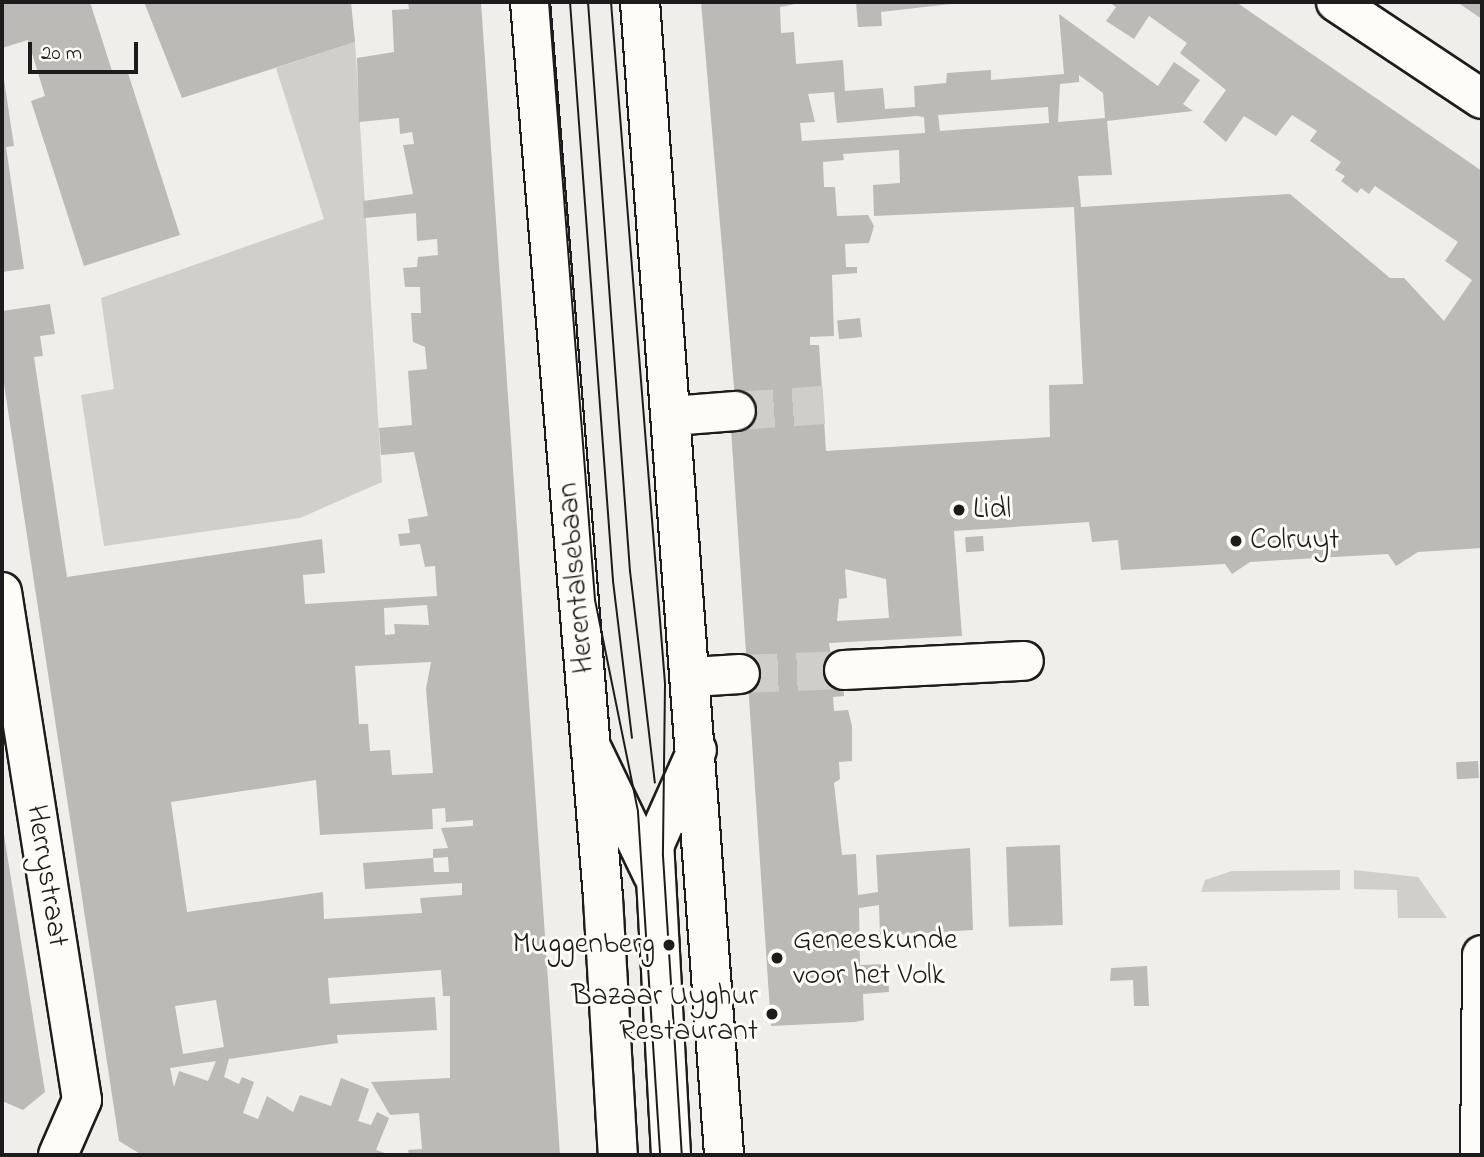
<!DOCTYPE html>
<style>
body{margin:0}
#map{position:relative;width:1484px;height:1157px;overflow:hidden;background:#f0eeea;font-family:"Indie Flower",sans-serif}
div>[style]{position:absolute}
.green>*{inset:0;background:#d0cfcc}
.building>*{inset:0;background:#bbbab6;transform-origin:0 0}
.minor-tunnel>*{height:38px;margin-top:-19px;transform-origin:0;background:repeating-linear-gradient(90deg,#d0cecb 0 38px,transparent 0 57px)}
.roads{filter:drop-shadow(2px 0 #1c1c1c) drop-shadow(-2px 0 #1c1c1c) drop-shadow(0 2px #1c1c1c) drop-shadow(0 -2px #1c1c1c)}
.minor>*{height:38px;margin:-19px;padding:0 19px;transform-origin:19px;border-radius:19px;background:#fdfcf7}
.major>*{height:38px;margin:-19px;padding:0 19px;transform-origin:19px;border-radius:19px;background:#fdfcf7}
.tram>*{height:2px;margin:-1px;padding:0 1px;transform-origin:1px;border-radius:1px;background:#1c1c1c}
.dots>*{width:19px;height:19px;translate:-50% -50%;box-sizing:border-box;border:4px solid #fdfcf7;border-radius:50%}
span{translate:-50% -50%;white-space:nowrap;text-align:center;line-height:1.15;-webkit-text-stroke:6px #fdfcf7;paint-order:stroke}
.poi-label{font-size:30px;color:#1c1c1c}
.left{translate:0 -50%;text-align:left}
.right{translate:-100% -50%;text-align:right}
.street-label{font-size:30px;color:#1c1c1c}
.frame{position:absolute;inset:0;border:4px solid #1c1c1c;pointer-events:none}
.scale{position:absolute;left:28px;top:42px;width:110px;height:32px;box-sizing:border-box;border:4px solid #1c1c1c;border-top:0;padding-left:9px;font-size:21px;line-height:24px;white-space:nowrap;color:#1c1c1c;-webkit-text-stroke:5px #fdfcf7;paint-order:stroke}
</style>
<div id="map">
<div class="green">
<div style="clip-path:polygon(355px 42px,382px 482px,300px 518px,104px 546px,81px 395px,114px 389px,101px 298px,324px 219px,276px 68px)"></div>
<div style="clip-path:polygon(1340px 870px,1340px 890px,1201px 892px,1205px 880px,1232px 871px)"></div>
<div style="clip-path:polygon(1354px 870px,1418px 877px,1447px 918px,1398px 918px,1397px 890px,1354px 889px)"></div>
</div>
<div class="building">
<div style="clip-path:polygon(2px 2px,90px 2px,113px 74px,127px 70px,180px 235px,84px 266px,31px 101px,45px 96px,28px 40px,2px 48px)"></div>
<div style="clip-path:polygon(144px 2px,351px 2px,355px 42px,182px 98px)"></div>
<div style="clip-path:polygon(evenodd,408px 2px,481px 2px,560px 1155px,409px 1155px,408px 1150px,422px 1149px,419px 1113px,390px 1115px,371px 1082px,450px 1078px,450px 996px,443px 996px,441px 970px,328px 978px,330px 1004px,435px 997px,437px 1030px,337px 1035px,338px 1043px,229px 1059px,224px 1077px,239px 1084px,242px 1077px,254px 1082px,243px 1113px,258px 1119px,267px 1096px,293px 1112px,300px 1095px,331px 1106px,341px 1078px,369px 1089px,358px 1121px,371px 1125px,377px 1112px,389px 1118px,376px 1150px,391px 1155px,142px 1155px,119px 1141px,2px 371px,2px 311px,50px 304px,55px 334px,40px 336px,43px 356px,34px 357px,67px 577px,322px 539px,325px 573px,303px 575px,305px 604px,437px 596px,435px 566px,425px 567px,420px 544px,400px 546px,398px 534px,410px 533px,408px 519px,428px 516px,414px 452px,381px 455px,379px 428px,412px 425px,408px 371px,427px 369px,425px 347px,413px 342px,411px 313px,421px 313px,420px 287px,405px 287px,403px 268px,417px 267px,418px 257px,438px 255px,437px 239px,417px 241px,416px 213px,364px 218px,363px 201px,413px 194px,403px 145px,414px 144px,412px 132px,400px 134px,399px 118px,359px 122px,357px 58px,394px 52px,392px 10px,409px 9px,408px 2px,427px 605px,429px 625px,394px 624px,395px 634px,385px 635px,384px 608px,427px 605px,408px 2px,431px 662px,426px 689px,433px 773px,392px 775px,390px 750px,370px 751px,368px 724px,359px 724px,355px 666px,431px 662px,408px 2px,316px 780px,320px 835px,433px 829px,432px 809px,445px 808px,446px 822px,473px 820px,473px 826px,441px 828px,448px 848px,433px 849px,433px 858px,448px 857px,449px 872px,434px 872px,433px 858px,363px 863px,365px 889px,462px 883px,462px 895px,420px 898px,422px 913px,324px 919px,323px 892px,187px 912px,171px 802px,316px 780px,408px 2px,216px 1000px,224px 1047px,183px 1054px,175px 1006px,216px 1000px,408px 2px,216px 1061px,208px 1081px,179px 1071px,174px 1087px,170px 1068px,216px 1061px)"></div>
<div style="clip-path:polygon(evenodd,701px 2px,805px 2px,780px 7px,781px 33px,794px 32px,796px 64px,843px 60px,845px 91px,883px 88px,885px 109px,915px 107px,914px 86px,946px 83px,947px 73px,991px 70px,991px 80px,1064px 74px,1059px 14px,1158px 86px,1174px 62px,1200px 80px,1183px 104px,1193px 111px,1107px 121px,1112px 175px,1078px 176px,1081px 207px,1290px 194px,1390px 278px,1404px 278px,1444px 321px,1472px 280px,1445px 261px,1458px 242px,1375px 186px,1369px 194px,1361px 188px,1357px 193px,1341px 181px,1345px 176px,1335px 170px,1341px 162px,1310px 141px,1317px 131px,1292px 115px,1276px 136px,1244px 116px,1226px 142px,1203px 122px,1226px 90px,1180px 53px,1187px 43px,1149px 16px,1134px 39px,1106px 21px,1116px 7px,1109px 2px,1236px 2px,1482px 171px,1482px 548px,1418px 552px,1396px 566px,1388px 554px,1250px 562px,1232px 574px,1225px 564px,1121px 570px,1118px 540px,1092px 542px,1089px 522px,954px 531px,962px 636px,829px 643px,831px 657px,842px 657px,844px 696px,833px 697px,834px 711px,848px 710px,852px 726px,852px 761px,839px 762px,840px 779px,834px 783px,842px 855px,856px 854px,858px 895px,878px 892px,876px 855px,970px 848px,973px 930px,880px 936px,879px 905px,859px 908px,860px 965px,888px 964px,889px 992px,863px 994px,864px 1020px,855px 1022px,771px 1026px,731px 429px,736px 411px,701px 2px,1079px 75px,1103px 93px,1105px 118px,1058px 122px,1060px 84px,1079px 82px,1079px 75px,701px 2px,834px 92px,837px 123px,916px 116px,924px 117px,925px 133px,802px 141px,800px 123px,815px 122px,808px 94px,834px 92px,701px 2px,1048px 107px,1049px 123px,940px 131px,938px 115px,1048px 107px,701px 2px,899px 150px,900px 183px,873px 185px,874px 216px,1074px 207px,1083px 384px,1049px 385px,1050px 437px,826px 451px,819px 345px,810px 345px,810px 337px,834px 336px,832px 275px,857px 273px,857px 267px,846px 267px,845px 244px,869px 243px,874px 226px,868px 215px,837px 216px,835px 187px,824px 187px,823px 162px,844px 160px,843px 154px,899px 150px,701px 2px,845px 569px,886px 579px,889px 618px,837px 621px,839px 599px,847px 598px,845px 569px)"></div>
<div style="clip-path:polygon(856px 2px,968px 2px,881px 12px,882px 26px,858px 27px)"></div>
<div style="clip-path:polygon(1457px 2px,1482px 2px,1482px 19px)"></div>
<div style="clip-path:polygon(3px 73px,14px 146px,6px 147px,24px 269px,2px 272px)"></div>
<div style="left:860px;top:318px;width:19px;height:23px;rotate:84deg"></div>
<div style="left:983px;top:536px;width:15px;height:18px;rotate:86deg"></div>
<div style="left:1478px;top:761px;width:17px;height:22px;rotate:87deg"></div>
<div style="clip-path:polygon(2px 822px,45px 1092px,23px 1110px,2px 1101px)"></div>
<div style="left:1060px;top:845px;width:80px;height:54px;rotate:88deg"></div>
<div style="clip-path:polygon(1147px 966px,1149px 1006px,1134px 1006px,1133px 980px,1110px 981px,1111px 968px)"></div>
</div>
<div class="minor-tunnel">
<div style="left:736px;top:411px;width:88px;rotate:-3.9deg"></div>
<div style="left:740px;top:674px;width:104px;rotate:-2.2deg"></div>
</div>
<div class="roads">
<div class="minor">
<div style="left:1336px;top:2px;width:175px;rotate:33.6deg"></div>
<div style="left:672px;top:416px;width:64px;rotate:-4.5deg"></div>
<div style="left:2px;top:592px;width:514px;rotate:81.05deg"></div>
<div style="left:82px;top:1100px;width:60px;rotate:113.6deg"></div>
<div style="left:844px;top:670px;width:180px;rotate:-2.9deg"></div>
<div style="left:693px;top:677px;width:47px;rotate:-3.7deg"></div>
<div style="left:591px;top:747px;width:142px;rotate:64.2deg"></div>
<div style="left:671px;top:1155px;width:309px;rotate:-93.1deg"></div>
<div style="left:654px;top:846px;width:105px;rotate:-65.9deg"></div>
<div style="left:1480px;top:1155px;width:200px;rotate:-89.4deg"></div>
</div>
<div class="major">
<div style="left:530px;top:2px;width:899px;rotate:85.34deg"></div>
<div style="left:603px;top:898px;width:257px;rotate:86.7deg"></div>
<div style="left:640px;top:2px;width:1156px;rotate:85.83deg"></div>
</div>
</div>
<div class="tram">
<div style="left:549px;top:2px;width:600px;rotate:85.6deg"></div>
<div style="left:595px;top:600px;width:216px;rotate:78.5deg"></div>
<div style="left:638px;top:812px;width:344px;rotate:86.3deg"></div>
<div style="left:570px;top:2px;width:581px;rotate:85.75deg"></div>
<div style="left:613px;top:581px;width:158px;rotate:83.1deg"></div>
<div style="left:588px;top:2px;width:571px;rotate:85.78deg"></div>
<div style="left:630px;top:571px;width:213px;rotate:83.3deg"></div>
<div style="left:611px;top:2px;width:684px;rotate:85.47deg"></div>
<div style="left:665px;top:684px;width:172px;rotate:90.7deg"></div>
<div style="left:663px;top:856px;width:300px;rotate:86.4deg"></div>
</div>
<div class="dots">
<div style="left:959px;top:510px;background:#1c1c1c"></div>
<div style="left:1236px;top:541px;background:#1c1c1c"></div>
<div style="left:669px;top:945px;background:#1c1c1c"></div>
<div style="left:777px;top:958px;background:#1c1c1c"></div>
<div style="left:772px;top:1014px;background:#1c1c1c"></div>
</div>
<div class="poi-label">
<span class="left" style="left:973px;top:510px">Lidl</span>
<span class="left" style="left:1250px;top:541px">Colruyt</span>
<span class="left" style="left:793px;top:958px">Geneeskunde<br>voor het Volk</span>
<span class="right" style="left:655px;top:945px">Muggenberg</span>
<span class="right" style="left:758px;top:1014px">Bazaar Uyghur<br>Restaurant</span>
</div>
<div class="street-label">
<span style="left:577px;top:578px;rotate:-95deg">Herentalsebaan</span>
<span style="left:46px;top:876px;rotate:81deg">Herrystraat</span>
</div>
<div class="frame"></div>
<div class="scale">20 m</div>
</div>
